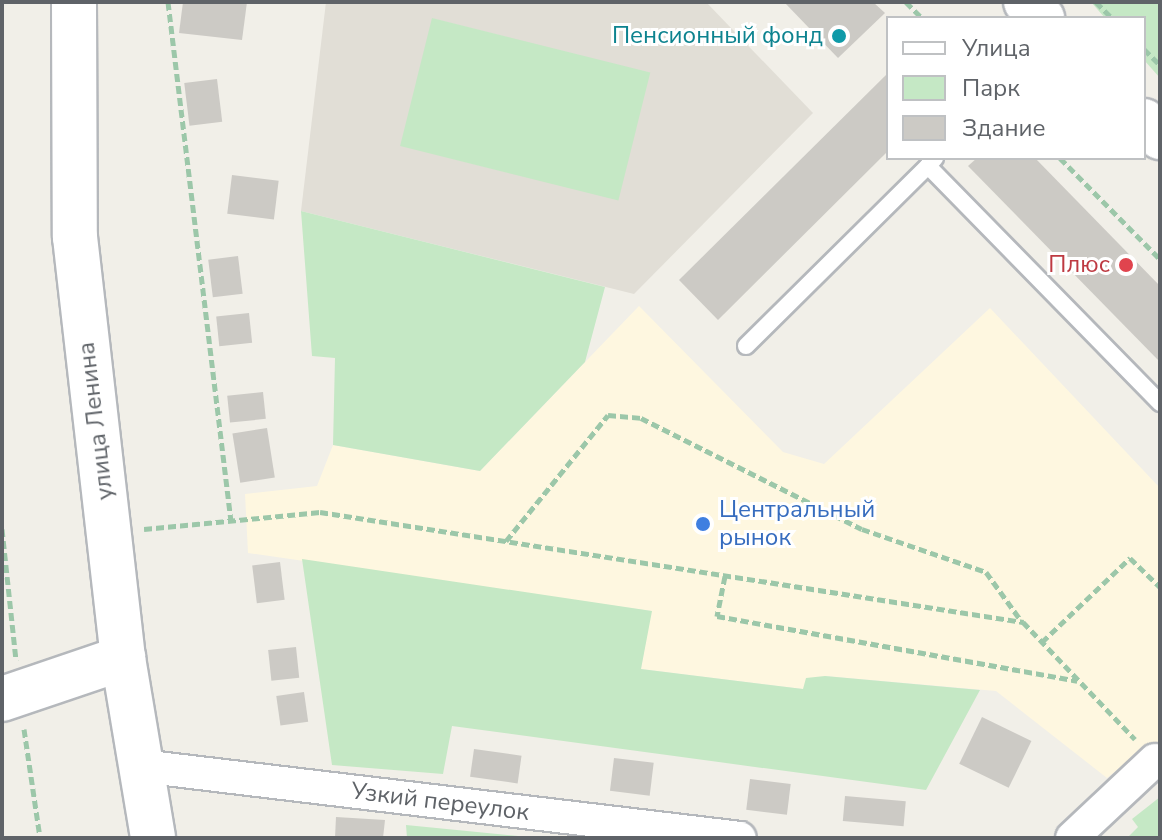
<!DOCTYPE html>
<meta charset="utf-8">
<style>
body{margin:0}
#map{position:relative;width:1162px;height:840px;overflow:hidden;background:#f1efe8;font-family:"Nunito Sans",sans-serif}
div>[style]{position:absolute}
.commercial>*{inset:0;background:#fef7e0}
.education>*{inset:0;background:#e1ded6}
.green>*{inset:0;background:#c5e8c5;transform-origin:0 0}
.building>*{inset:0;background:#cccac5;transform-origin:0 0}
.path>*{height:5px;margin-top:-2.5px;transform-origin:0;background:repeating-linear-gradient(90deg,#9cc7a9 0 8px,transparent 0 12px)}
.roads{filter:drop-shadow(2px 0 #b5b8bc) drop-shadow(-2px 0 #b5b8bc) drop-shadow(0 2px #b5b8bc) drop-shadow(0 -2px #b5b8bc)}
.service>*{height:16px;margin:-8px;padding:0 8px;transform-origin:8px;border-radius:8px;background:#fff}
.minor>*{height:32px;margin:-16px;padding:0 16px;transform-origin:16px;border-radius:16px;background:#fff}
.secondary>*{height:44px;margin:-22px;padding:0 22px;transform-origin:22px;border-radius:22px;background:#fff}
.dots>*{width:22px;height:22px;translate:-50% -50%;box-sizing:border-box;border:4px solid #fff;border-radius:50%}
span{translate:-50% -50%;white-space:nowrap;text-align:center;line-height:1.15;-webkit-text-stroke:6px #fff;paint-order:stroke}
.culture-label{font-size:24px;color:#0d838f}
.right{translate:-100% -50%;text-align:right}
.health-label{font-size:24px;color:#be3a42}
.street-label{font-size:24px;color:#5f6368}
.shop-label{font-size:24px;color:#366cbe}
.left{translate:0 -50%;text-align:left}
.frame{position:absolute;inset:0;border:4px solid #5f6368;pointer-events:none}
.legend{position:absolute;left:886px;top:16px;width:260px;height:144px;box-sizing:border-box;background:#fff;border:2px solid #bfc1c3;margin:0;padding:10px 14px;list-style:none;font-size:24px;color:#5f6368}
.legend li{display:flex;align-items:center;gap:16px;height:40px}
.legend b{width:40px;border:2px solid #bfc1c3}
</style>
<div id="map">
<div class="commercial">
<div style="clip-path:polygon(639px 306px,783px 452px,824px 464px,990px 308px,1160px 488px,1160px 777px,1133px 757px,1107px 778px,996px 691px,825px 676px,803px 689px,641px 669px,651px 611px,248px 553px,245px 494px,317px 486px,333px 445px,480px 471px)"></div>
</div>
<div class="education">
<div style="clip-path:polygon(326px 2px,706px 2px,813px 113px,634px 294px,301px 211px)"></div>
</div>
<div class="green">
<div style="clip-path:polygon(1091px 2px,1160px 2px,1160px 78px,1144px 60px,1144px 18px,1105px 18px)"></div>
<div style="left:432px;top:18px;width:225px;height:132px;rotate:14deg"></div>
<div style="clip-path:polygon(301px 211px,605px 287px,585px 362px,480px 471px,333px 445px,335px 358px,312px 356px)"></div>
<div style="clip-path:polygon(302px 559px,652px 611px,641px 669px,803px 689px,806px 678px,825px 676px,980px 690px,926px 790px,452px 726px,443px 774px,332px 765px)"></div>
<div style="clip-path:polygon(1160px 797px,1160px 838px,1127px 838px,1138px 827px,1132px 819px)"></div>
<div style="clip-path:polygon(406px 825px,539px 838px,407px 838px)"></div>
</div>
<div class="building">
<div style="clip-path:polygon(183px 2px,247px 2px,242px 40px,179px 33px)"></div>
<div style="clip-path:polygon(784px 2px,873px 2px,885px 13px,838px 58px)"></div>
<div style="clip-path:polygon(888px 73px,888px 151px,718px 320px,679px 280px)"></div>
<div style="left:217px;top:79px;width:43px;height:33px;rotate:83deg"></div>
<div style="clip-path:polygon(977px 158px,1035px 158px,1160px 286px,1160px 362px,968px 166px)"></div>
<div style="left:232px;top:175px;width:47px;height:39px;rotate:7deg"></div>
<div style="left:238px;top:256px;width:38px;height:30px;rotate:83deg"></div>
<div style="left:249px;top:313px;width:30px;height:33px;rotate:84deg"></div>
<div style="left:263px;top:392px;width:27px;height:36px;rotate:84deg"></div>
<div style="left:267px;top:428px;width:50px;height:35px;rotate:81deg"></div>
<div style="left:280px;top:562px;width:38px;height:28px;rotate:83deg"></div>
<div style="left:296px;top:647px;width:31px;height:28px;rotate:84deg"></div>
<div style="left:304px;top:692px;width:30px;height:28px;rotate:82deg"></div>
<div style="left:982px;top:717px;width:55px;height:52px;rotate:26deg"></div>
<div style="left:474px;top:749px;width:48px;height:28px;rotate:8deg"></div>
<div style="left:614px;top:758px;width:40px;height:33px;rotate:7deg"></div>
<div style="left:750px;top:779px;width:41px;height:31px;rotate:7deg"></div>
<div style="left:845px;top:796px;width:61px;height:25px;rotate:5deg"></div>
<div style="clip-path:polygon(336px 817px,385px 820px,383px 838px,335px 838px)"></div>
</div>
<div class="path">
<div style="left:168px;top:2px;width:523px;rotate:83.08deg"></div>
<div style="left:906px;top:2px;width:23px;rotate:45deg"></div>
<div style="left:1096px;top:2px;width:23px;rotate:45deg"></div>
<div style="left:1144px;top:49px;width:23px;rotate:45deg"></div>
<div style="left:1060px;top:158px;width:142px;rotate:45.3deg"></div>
<div style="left:2px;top:529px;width:132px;rotate:83.9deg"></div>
<div style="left:144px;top:529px;width:177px;rotate:-5.5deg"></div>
<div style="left:320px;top:512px;width:712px;rotate:8.89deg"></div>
<div style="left:1023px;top:622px;width:162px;rotate:46.3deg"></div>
<div style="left:506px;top:541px;width:162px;rotate:-51deg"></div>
<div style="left:608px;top:415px;width:33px;rotate:5deg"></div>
<div style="left:641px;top:418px;width:247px;rotate:26.7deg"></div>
<div style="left:862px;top:529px;width:131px;rotate:19.1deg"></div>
<div style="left:986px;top:572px;width:62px;rotate:54.2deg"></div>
<div style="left:725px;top:576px;width:41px;rotate:101.3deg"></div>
<div style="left:717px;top:616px;width:366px;rotate:10.2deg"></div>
<div style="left:1042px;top:642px;width:122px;rotate:-43.7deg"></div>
<div style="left:1130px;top:558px;width:42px;rotate:44deg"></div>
<div style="left:24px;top:729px;width:110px;rotate:81.6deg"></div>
</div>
<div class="roads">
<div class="service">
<div style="left:935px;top:158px;width:11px;rotate:131deg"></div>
<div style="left:928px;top:166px;width:332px;rotate:45.6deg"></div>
<div style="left:746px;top:346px;width:256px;rotate:-44.7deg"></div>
</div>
<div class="minor">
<div style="left:141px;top:766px;width:603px;rotate:6.85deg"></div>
<div style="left:1072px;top:838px;width:114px;rotate:-43.2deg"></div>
</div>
<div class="secondary">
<div style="left:74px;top:2px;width:235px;rotate:89.8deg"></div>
<div style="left:75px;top:237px;width:424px;rotate:83.5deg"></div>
<div style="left:123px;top:658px;width:182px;rotate:80.5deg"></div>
<div style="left:1026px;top:2px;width:23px;rotate:45deg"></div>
<div style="left:1144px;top:121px;width:23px;rotate:45deg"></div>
<div style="left:2px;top:699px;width:128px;rotate:-18.7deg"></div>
</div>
</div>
<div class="dots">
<div style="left:839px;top:36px;background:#0f9aa8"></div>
<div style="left:1126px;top:265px;background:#e0444e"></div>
<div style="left:703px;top:524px;background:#3f7fe0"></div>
</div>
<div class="culture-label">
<span class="right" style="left:823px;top:36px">Пенсионный фонд</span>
</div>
<div class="health-label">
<span class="right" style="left:1110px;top:265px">Плюс</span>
</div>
<div class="street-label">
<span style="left:96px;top:421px;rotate:-97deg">улица Ленина</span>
<span style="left:440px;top:802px;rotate:7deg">Узкий переулок</span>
</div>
<div class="shop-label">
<span class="left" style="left:719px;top:524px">Центральный<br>рынок</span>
</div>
<div class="frame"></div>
<ul class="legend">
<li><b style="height:10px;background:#fff"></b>Улица</li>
<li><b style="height:22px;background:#c5e8c5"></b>Парк</li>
<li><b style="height:22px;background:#cccac5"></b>Здание</li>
</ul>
</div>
